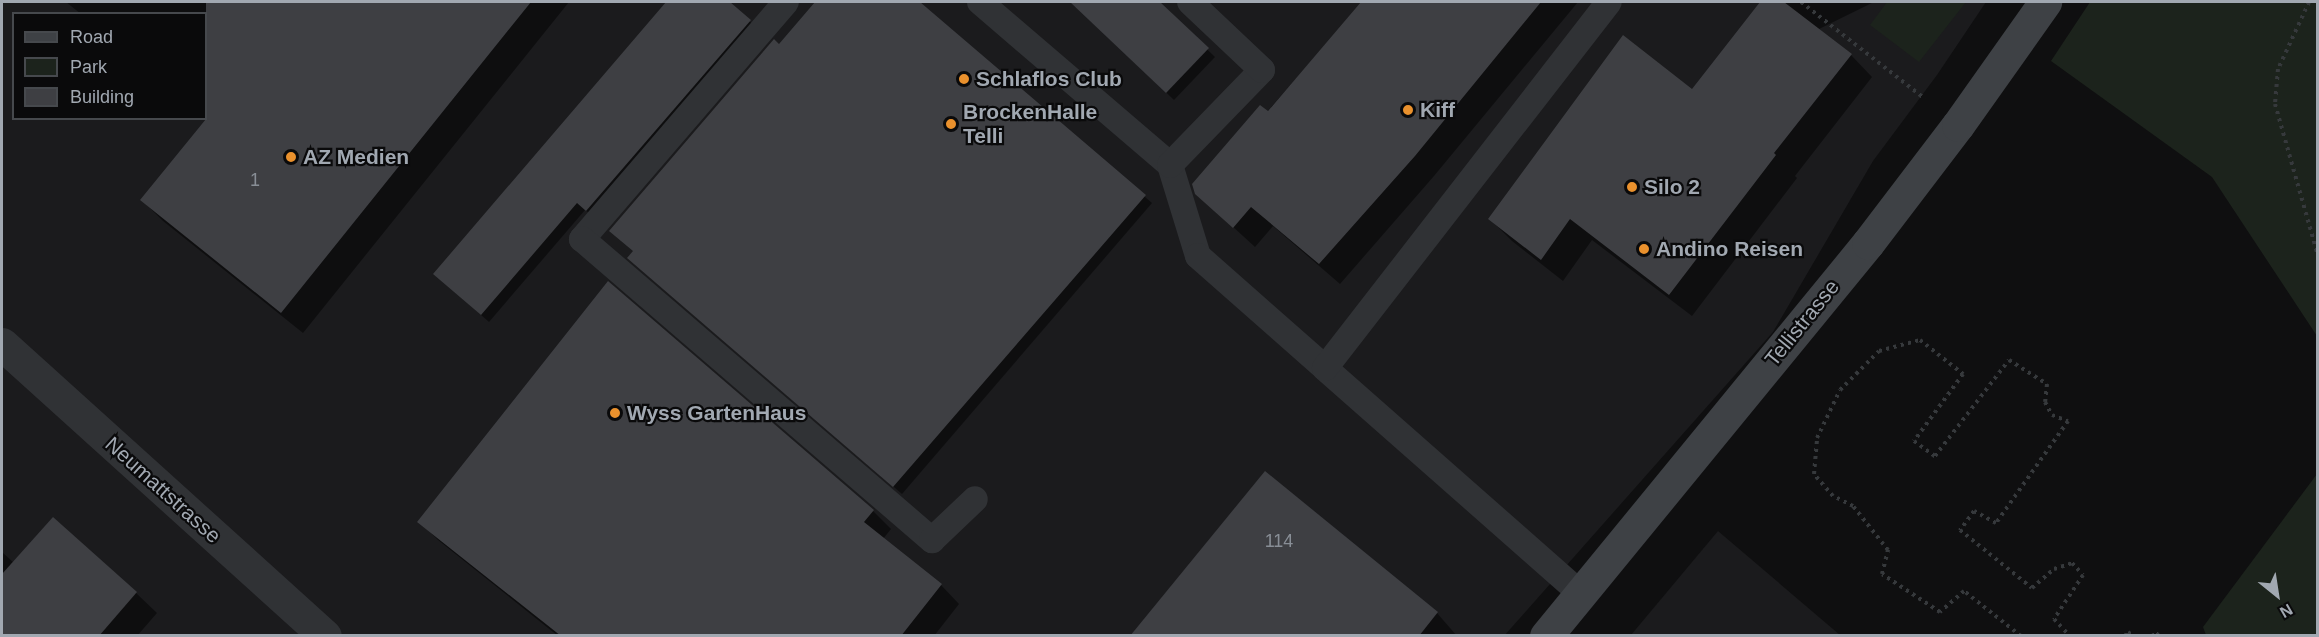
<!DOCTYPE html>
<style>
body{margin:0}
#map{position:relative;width:2319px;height:637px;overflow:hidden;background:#0f0f10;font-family:Arial,sans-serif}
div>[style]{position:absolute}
.built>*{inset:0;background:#1b1b1d}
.green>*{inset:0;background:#1c231c}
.shadow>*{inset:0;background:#0007}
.building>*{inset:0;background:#3e3f43}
.path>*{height:4px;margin-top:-2px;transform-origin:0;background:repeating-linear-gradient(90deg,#36393c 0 3px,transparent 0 7.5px)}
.service>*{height:26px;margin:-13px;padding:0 13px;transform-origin:13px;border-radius:13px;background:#303235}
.minor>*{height:33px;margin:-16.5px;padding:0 16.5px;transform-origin:16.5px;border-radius:16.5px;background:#303235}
.secondary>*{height:33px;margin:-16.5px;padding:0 16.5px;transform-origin:16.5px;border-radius:16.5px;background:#3e4145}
.dots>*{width:16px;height:16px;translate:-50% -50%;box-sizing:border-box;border:3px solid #0a0a0b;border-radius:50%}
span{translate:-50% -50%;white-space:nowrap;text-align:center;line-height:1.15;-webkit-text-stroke:4.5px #0a0a0b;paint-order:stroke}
.number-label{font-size:18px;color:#888e96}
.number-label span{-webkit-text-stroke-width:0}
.poi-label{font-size:21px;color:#a1a8b1;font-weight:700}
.left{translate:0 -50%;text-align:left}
.street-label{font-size:21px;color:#a1a8b1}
.frame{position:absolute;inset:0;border:3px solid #a1a8b1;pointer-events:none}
.legend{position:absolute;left:12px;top:12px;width:195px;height:108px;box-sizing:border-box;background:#0a0a0b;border:2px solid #46494d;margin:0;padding:8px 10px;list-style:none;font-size:18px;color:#a1a8b1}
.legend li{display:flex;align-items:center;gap:12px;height:30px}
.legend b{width:30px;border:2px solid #46494d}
.north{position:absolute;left:2247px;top:565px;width:60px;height:60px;-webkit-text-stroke:4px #0a0a0b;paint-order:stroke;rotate:150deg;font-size:16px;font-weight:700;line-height:24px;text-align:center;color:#a1a8b1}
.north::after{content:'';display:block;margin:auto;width:21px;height:27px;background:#a1a8b1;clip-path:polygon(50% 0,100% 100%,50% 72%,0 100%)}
</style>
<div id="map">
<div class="built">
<div style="clip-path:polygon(evenodd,2px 2px,1986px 2px,1937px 75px,1873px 161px,1773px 332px,1504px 636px,2px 635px,2px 2px,14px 14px,206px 14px,206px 118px,14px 118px,14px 14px)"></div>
<div style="clip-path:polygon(1718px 531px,1840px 635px,1631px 635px)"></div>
</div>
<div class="green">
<div style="clip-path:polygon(1887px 2px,1966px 2px,1919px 62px,1870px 25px)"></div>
<div style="clip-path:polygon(2090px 2px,2317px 2px,2317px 336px,2212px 177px,2051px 61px)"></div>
<div style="clip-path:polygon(2317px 474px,2317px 635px,2206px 635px,2203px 627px)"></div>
</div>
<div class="shadow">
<div style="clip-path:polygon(66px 2px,569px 2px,303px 333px,163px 221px,142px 200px,210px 116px,206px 113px,206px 14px,81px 14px)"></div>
<div style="clip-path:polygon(668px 2px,727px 2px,757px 28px,595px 217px,585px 210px,489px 322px,435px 274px)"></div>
<div style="clip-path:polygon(817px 2px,918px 2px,1152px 203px,902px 494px,637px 265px,779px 46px)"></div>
<div style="clip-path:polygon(1072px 2px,1158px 2px,1215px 57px,1174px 100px)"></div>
<div style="clip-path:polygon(1363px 2px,1578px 2px,1434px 176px,1340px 284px,1273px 226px,1255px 247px,1196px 193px)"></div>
<div style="clip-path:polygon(1762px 2px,1874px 2px,1817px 30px,1851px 55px,1872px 77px,1795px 176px,1797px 178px,1692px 316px,1592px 240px,1563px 281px,1512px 241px,1490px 219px,1692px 91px)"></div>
<div style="clip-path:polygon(1265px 473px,1437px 613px,1457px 636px,1132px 636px)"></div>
<div style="clip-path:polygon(873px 511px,891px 529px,883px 539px,941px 585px,959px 604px,934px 636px,558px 636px,438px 540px,419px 521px)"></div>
<div style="clip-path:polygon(2px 552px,14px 563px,136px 593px,157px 613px,137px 636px,2px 636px)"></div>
</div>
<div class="building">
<div style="clip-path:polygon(206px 2px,531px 2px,281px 313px,140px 200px,206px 119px)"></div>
<div style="clip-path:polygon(666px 2px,730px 2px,751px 20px,586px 211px,577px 203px,481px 315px,433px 274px)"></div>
<div style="clip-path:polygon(815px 2px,920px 2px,1146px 195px,893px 487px,627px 258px,633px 251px,609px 231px,774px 39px,779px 44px)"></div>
<div style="clip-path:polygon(1070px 2px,1160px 2px,1209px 48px,1166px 93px)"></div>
<div style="clip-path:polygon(1361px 2px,1541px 2px,1415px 156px,1319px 264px,1251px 207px,1233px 228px,1195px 194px,1192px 184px,1260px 105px,1268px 111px)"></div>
<div style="clip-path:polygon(1760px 2px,1784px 2px,1852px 54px,1774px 153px,1776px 155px,1669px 295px,1570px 219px,1541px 260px,1488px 219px,1623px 35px,1692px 89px)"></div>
<div style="clip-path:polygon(608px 281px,874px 510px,864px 522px,942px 584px,901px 636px,561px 636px,417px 522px)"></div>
<div style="clip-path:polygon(1265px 471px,1438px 612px,1419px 636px,1130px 636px)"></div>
<div style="clip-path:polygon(53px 517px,137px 592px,99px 636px,2px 636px,2px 574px)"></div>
</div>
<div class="path">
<div style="left:1801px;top:2px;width:157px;rotate:38deg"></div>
<div style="left:2309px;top:2px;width:74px;rotate:114.8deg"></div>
<div style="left:2278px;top:69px;width:35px;rotate:95deg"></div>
<div style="left:2275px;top:104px;width:158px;rotate:74.2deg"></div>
<div style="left:2021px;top:636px;width:73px;rotate:-141.7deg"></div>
<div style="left:1964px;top:591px;width:32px;rotate:139deg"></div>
<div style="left:1940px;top:612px;width:69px;rotate:-146.8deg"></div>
<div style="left:1882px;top:574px;width:25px;rotate:-76deg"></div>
<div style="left:1888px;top:550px;width:56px;rotate:-128.5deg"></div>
<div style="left:1853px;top:506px;width:22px;rotate:-153deg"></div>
<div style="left:1833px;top:496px;width:29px;rotate:-131deg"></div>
<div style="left:1814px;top:474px;width:36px;rotate:-85deg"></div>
<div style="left:1817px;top:438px;width:53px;rotate:-64.4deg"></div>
<div style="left:1840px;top:390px;width:55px;rotate:-45deg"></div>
<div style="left:1879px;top:351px;width:42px;rotate:-15deg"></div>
<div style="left:1920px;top:340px;width:55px;rotate:38.3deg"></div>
<div style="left:1963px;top:374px;width:83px;rotate:126.2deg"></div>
<div style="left:1914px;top:441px;width:26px;rotate:36deg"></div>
<div style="left:1935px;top:456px;width:121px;rotate:-52.4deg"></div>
<div style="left:2009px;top:360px;width:45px;rotate:32.3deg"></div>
<div style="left:2047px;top:384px;width:18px;rotate:96deg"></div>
<div style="left:2045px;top:402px;width:15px;rotate:62deg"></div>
<div style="left:2052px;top:415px;width:17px;rotate:21deg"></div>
<div style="left:2068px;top:421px;width:125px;rotate:125.2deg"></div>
<div style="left:1996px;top:523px;width:25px;rotate:-151deg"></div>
<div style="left:1974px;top:511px;width:24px;rotate:126deg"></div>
<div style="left:1960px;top:530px;width:92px;rotate:38.9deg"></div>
<div style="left:2032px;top:588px;width:29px;rotate:-41deg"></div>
<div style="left:2054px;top:569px;width:19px;rotate:-18deg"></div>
<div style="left:2072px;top:563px;width:16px;rotate:47deg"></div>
<div style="left:2083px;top:575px;width:53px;rotate:123.4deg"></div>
<div style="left:2054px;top:619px;width:23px;rotate:47deg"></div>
<div style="left:2125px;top:636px;width:5px;rotate:-53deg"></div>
<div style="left:2128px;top:632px;width:6px;rotate:39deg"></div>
<div style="left:2152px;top:636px;width:5px;rotate:-37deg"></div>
<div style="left:2156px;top:633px;width:4px;rotate:45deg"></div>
</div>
<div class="service">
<div style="left:786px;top:2px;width:313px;rotate:130.7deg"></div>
<div style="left:582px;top:239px;width:462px;rotate:40.7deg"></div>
<div style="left:932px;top:540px;width:59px;rotate:-43.6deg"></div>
<div style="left:980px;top:2px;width:250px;rotate:40.6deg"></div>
<div style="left:1170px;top:165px;width:95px;rotate:72.9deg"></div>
<div style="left:1198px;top:256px;width:169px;rotate:41.4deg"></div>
<div style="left:1170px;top:165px;width:132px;rotate:-45.9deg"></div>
<div style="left:1262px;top:70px;width:99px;rotate:-136.6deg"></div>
<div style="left:1580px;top:593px;width:340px;rotate:-138.6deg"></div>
<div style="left:1325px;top:368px;width:463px;rotate:-52.2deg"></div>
</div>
<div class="minor">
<div style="left:2px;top:344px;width:435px;rotate:42.1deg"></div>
</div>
<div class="secondary">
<div style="left:1546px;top:636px;width:508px;rotate:-50.67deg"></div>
<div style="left:1868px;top:243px;width:148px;rotate:-52.7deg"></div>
<div style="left:1958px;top:125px;width:151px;rotate:-54.7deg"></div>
</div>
<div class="dots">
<div style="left:964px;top:79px;background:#ea912d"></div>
<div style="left:1408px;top:110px;background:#ea912d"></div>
<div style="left:951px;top:124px;background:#ea912d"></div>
<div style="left:291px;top:157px;background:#ea912d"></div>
<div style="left:1632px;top:187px;background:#ea912d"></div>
<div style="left:1644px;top:249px;background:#ea912d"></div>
<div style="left:615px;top:413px;background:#ea912d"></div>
</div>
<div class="number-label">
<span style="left:255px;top:180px">1</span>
<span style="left:1279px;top:541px">114</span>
</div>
<div class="poi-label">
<span class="left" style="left:976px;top:79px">Schlaflos Club</span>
<span class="left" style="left:1420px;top:110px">Kiff</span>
<span class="left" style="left:963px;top:124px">BrockenHalle<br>Telli</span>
<span class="left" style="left:303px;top:157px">AZ Medien</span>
<span class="left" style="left:1644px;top:187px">Silo 2</span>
<span class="left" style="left:1656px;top:249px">Andino Reisen</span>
<span class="left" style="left:627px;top:413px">Wyss GartenHaus</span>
</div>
<div class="street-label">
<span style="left:1802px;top:323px;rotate:-51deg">Tellistrasse</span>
<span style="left:163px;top:490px;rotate:42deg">Neumattstrasse</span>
</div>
<div class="frame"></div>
<ul class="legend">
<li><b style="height:8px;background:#3e4145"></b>Road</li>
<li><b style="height:16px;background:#1c231c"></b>Park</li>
<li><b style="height:16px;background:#3e3f43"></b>Building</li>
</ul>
<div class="north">N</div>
</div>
